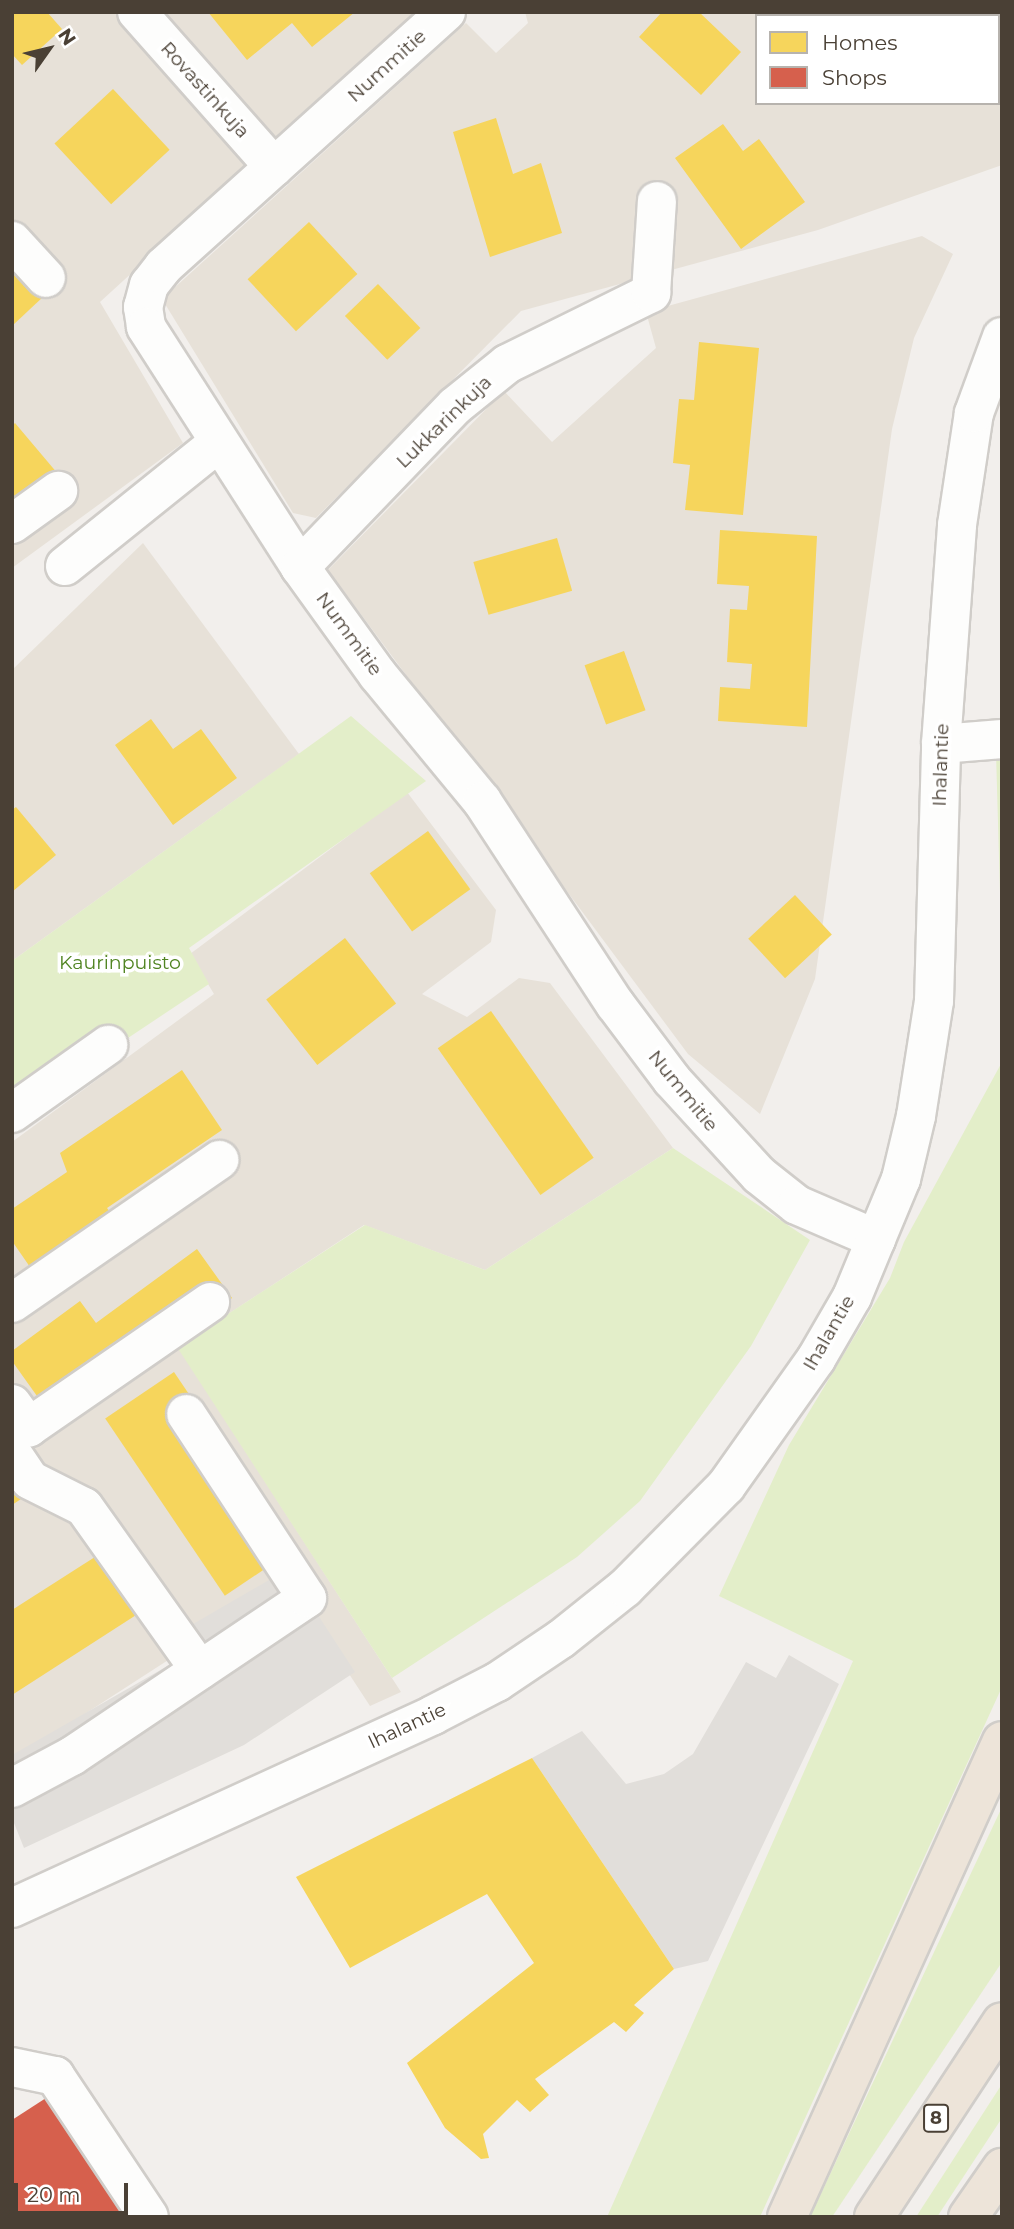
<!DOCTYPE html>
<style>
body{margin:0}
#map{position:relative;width:1014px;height:2229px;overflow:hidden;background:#f2efec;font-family:Montserrat,sans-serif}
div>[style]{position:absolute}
.residential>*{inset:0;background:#e7e1d8}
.green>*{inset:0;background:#e3eec9}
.parking>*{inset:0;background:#e1deda}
.homes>*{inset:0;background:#f6d55c;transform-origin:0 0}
.shops>*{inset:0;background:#d6604d}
.roads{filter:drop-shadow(2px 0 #d0cdc9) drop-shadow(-2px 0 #d0cdc9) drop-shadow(0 2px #d0cdc9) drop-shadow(0 -2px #d0cdc9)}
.minor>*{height:38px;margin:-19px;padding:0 19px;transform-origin:19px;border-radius:19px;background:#fdfdfc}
.highway>*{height:38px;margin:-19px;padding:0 19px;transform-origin:19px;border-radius:19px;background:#ede4d9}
span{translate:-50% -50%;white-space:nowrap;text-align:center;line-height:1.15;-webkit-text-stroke:7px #fff;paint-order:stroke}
.shield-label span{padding:2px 5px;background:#fff;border:2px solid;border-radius:5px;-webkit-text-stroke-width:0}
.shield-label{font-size:18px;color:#4a4035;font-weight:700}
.street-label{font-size:19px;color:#4a4035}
.park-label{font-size:19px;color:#508421}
.frame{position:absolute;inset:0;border:14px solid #4a4035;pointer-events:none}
.legend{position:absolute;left:755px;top:14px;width:245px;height:91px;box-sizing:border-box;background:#fff;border:2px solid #b7b3ae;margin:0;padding:9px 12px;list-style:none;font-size:21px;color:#4a4035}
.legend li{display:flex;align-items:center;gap:14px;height:35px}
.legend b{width:35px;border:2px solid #b7b3ae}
.north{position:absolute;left:14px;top:14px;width:70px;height:70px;-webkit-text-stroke:5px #fff;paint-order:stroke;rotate:56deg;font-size:19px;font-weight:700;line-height:28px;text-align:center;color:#4a4035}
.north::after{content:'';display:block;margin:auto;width:24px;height:32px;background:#4a4035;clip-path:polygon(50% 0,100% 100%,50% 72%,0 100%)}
.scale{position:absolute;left:14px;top:2183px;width:114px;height:32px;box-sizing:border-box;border:4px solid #4a4035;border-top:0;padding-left:9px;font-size:21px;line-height:24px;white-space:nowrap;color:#4a4035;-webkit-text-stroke:5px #fff;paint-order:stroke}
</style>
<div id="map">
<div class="residential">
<div style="clip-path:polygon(12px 12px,117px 12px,253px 162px,100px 302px,183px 443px,12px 568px)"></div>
<div style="clip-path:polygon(163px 12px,418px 12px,278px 140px)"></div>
<div style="clip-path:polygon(evenodd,525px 12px,1002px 12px,1002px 165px,818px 230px,521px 311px,316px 518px,293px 513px,162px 299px,466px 23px,496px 53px,528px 23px,525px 12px,757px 16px,998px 16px,998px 103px,757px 103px,757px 16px)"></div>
<div style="clip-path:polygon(922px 236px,953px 254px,914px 338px,892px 429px,815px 979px,760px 1114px,688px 1054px,328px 570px,504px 391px,552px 442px,656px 348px,646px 312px)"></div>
<div style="clip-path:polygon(143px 543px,299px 754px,12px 961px,12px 670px)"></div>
<div style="clip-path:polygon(407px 792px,496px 910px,491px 942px,422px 994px,467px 1017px,519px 978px,550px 983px,673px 1148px,485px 1270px,364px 1225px,178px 1347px,401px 1692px,370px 1706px,289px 1582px,12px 1761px,12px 1142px,214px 994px,190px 954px)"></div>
</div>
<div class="green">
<div style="clip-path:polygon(351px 716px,426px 781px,189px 948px,209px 984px,128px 1038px,103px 1027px,12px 1091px,12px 961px)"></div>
<div style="clip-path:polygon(1002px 752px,1002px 962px,996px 753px)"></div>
<div style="clip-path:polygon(1002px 1062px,1002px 1687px,760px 2217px,607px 2217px,853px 1661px,719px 1596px,789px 1445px,890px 1278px,904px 1242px)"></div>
<div style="clip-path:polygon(673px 1148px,810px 1240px,751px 1346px,640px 1501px,577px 1557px,392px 1678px,177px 1347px,365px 1225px,485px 1270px)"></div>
<div style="clip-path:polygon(1002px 1807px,1002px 1962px,832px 2217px,810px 2217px)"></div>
<div style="clip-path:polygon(1002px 2084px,1002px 2118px,937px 2217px,916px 2217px)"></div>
</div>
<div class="parking">
<div style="clip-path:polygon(288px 1569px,355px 1672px,244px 1745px,24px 1848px,12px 1818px,12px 1755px,178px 1660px,169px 1638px)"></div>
<div style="clip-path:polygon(789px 1655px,839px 1684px,708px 1961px,674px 1969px,532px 1758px,582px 1731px,626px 1784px,664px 1774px,693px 1754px,746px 1662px,776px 1678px)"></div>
</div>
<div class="homes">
<div style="clip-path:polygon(12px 12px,47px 12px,62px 29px,22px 65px,12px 54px)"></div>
<div style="clip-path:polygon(208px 12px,355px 12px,312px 47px,292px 23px,247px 60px)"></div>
<div style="clip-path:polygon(662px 12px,699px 12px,741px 52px,701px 95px,639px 37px)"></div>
<div style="left:113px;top:89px;width:83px;height:80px;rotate:47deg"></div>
<div style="clip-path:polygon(496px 118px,513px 174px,541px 163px,562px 233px,490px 257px,453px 132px)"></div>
<div style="clip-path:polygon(723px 124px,743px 151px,759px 139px,805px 202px,741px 249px,675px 158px)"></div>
<div style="left:309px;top:222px;width:71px;height:84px;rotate:47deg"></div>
<div style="clip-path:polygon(12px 262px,44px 296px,12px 326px)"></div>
<div style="left:378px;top:284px;width:61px;height:46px;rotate:46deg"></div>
<div style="clip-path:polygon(699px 342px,759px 348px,743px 515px,685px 510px,690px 465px,673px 463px,679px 399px,694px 400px)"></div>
<div style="clip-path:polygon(15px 423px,58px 474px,12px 512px,12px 426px)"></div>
<div style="clip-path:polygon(720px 530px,817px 536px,807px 727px,718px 721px,720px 687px,750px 689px,752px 664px,727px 662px,730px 609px,747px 610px,749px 586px,717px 584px)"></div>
<div style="left:557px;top:538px;width:55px;height:87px;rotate:74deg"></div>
<div style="left:624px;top:651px;width:63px;height:42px;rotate:70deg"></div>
<div style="clip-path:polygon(151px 719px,173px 749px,201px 729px,237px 778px,173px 825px,115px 745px)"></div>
<div style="clip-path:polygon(16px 807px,56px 855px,12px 892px,12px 810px)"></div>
<div style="left:428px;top:831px;width:72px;height:72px;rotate:54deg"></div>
<div style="left:795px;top:895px;width:54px;height:64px;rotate:47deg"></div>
<div style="left:345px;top:938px;width:83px;height:100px;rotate:52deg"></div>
<div style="left:491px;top:1011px;width:179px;height:65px;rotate:55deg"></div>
<div style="clip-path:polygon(182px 1070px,222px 1130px,107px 1208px,119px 1225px,39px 1280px,12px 1241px,12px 1209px,67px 1172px,60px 1153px)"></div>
<div style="clip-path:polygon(197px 1249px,232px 1298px,126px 1375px,42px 1403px,12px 1361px,12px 1351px,80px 1301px,96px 1323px)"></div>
<div style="left:174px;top:1372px;width:214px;height:83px;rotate:56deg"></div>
<div style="clip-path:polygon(12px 1485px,21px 1499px,12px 1505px)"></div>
<div style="clip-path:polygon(109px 1548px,147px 1608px,12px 1695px,12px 1610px)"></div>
<div style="clip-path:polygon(532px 1758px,674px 1969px,634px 2005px,644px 2013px,626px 2032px,614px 2022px,535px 2079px,549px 2095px,530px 2112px,517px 2100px,483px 2134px,489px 2158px,481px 2159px,445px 2128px,407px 2063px,534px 1963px,487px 1894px,350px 1968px,296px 1877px)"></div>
</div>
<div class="shops">
<div style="clip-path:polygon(46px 2098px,125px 2217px,12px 2217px,12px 2120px)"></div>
</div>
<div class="roads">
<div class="minor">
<div style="left:137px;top:12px;width:207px;rotate:48.5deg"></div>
<div style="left:446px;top:12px;width:380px;rotate:138deg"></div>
<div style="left:164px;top:266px;width:24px;rotate:128deg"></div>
<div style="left:149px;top:285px;width:23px;rotate:105deg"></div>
<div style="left:143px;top:307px;width:20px;rotate:81deg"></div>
<div style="left:146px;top:327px;width:285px;rotate:57.3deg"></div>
<div style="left:300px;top:567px;width:133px;rotate:54.2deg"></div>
<div style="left:378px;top:675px;width:163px;rotate:50.5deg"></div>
<div style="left:482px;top:801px;width:243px;rotate:56.8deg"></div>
<div style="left:615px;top:1004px;width:95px;rotate:53.1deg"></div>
<div style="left:672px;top:1080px;width:129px;rotate:47.5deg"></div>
<div style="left:759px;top:1175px;width:48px;rotate:38.3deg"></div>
<div style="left:797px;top:1205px;width:86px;rotate:23.3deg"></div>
<div style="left:12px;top:241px;width:50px;rotate:47.4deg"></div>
<div style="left:12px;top:524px;width:57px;rotate:-35.7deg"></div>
<div style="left:65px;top:566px;width:196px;rotate:-38.8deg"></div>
<div style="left:300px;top:567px;width:223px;rotate:-46.1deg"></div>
<div style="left:455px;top:406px;width:67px;rotate:-38.9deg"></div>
<div style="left:507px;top:364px;width:161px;rotate:-26.2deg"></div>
<div style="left:651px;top:293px;width:92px;rotate:-86.3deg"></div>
<div style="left:941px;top:744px;width:61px;rotate:-4.7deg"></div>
<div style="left:12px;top:1113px;width:118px;rotate:-35.3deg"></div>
<div style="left:12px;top:1303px;width:252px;rotate:-34.6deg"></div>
<div style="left:12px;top:1404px;width:29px;rotate:54deg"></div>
<div style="left:29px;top:1427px;width:220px;rotate:-34.6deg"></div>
<div style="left:12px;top:1453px;width:32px;rotate:56deg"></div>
<div style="left:30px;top:1480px;width:60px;rotate:26.6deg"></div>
<div style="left:84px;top:1507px;width:200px;rotate:54.6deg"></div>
<div style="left:12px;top:1788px;width:68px;rotate:-28.1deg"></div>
<div style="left:72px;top:1756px;width:283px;rotate:-33.9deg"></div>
<div style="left:307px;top:1598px;width:220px;rotate:-123.3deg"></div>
<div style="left:12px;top:1908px;width:463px;rotate:-24.6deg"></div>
<div style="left:433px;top:1715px;width:72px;rotate:-27.3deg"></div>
<div style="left:497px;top:1682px;width:77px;rotate:-33.9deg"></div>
<div style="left:561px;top:1639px;width:82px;rotate:-38.6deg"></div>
<div style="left:625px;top:1588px;width:144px;rotate:-45.3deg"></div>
<div style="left:726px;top:1486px;width:156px;rotate:-54.7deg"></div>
<div style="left:816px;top:1359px;width:72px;rotate:-59.9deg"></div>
<div style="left:852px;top:1297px;width:63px;rotate:-67.5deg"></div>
<div style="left:876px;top:1239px;width:65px;rotate:-67.4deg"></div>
<div style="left:901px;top:1179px;width:65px;rotate:-76.6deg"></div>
<div style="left:916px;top:1116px;width:116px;rotate:-81.1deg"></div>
<div style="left:934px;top:1001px;width:257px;rotate:-88.4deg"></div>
<div style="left:941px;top:744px;width:220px;rotate:-85.8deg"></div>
<div style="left:957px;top:525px;width:113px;rotate:-81.4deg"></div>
<div style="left:974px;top:413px;width:81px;rotate:-69.8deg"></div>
<div style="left:12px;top:2067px;width:44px;rotate:11.8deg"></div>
<div style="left:55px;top:2076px;width:169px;rotate:56.3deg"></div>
</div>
<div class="highway">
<div style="left:787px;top:2217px;width:522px;rotate:-65.69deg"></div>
<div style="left:874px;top:2217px;width:233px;rotate:-56.7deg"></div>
<div style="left:968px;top:2217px;width:60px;rotate:-55.2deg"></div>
</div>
</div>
<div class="shield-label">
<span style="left:936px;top:2118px">8</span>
</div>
<div class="street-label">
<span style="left:387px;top:66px;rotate:-42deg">Nummitie</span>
<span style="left:205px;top:90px;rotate:48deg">Rovastinkuja</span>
<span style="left:444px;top:422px;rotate:-44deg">Lukkarinkuja</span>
<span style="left:349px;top:634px;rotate:54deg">Nummitie</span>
<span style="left:941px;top:765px;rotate:-88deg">Ihalantie</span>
<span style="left:683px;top:1091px;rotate:51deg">Nummitie</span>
<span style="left:829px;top:1333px;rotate:-60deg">Ihalantie</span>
<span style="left:407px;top:1726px;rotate:-25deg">Ihalantie</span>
</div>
<div class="park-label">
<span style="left:120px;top:963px">Kaurinpuisto</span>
</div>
<div class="frame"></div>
<ul class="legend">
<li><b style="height:19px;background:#f6d55c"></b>Homes</li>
<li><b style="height:19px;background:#d6604d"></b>Shops</li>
</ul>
<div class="north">N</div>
<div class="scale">20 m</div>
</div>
